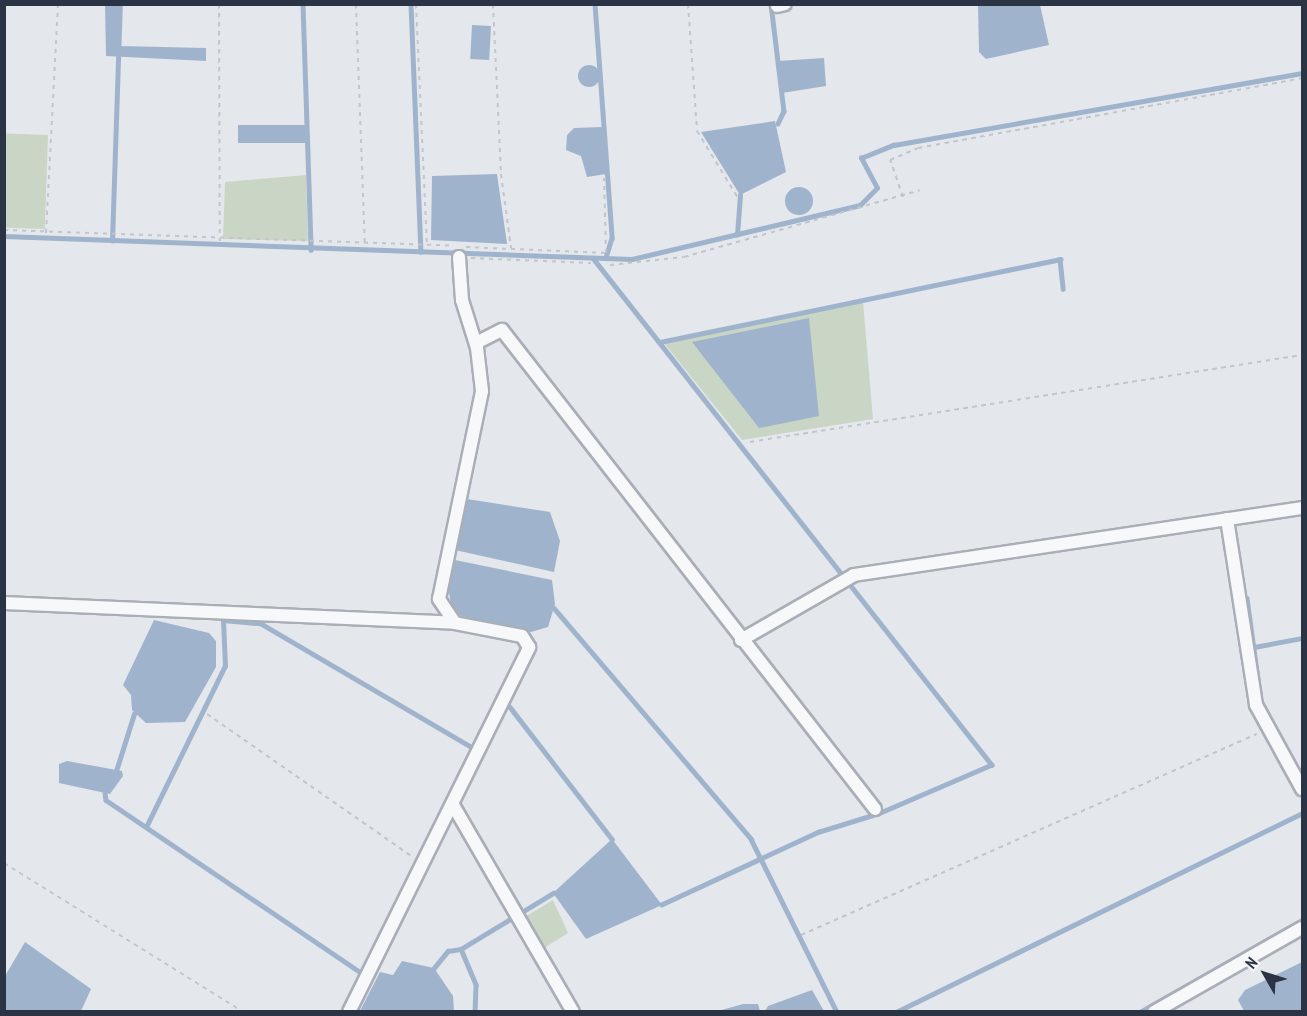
<!DOCTYPE html>
<style>
body{margin:0}
#map{position:relative;width:1307px;height:1016px;overflow:hidden;background:#e4e7ec;font-family:"PT Sans Narrow",sans-serif}
div>[style]{position:absolute}
.green>*{inset:0;background:#c9d6c5;transform-origin:0 0}
.water>*{inset:0;background:#9fb4cc;transform-origin:0 0}
.round{border-radius:50%}
.stream>*{height:4.5px;margin:-2.25px;padding:0 2.25px;transform-origin:2.25px;border-radius:2.25px;background:#9fb4cc}
.path>*{height:2px;margin-top:-1px;transform-origin:0;background:repeating-linear-gradient(90deg,#c2c5cb 0 4.5px,transparent 0 9px)}
.roads{filter:drop-shadow(2px 0 #a9aeb7) drop-shadow(-2px 0 #a9aeb7) drop-shadow(0 2px #a9aeb7) drop-shadow(0 -2px #a9aeb7)}
.minor>*{height:12px;margin:-6px;padding:0 6px;transform-origin:6px;border-radius:6px;background:#f7f8fa}
span{translate:-50% -50%;white-space:nowrap;text-align:center;line-height:1.15;-webkit-text-stroke:5px #f4f6f9;paint-order:stroke}
.frame{position:absolute;inset:0;border:6px solid #2b3445;pointer-events:none}
.north{position:absolute;left:1235px;top:944px;width:60px;height:60px;-webkit-text-stroke:4px #f4f6f9;paint-order:stroke;rotate:309deg;font-size:16px;font-weight:700;line-height:24px;text-align:center;color:#2b3445}
.north::after{content:'';display:block;margin:auto;width:21px;height:27px;background:#2b3445;clip-path:polygon(50% 0,100% 100%,50% 72%,0 100%)}
</style>
<div id="map">
<div class="green">
<div style="left:48px;top:135px;width:94px;height:43px;rotate:92deg"></div>
<div style="clip-path:polygon(306px 175px,308px 241px,223px 239px,225px 182px)"></div>
<div style="clip-path:polygon(863px 302px,873px 419px,742px 440px,664px 343px)"></div>
<div style="clip-path:polygon(553px 900px,568px 933px,544px 948px,525px 917px)"></div>
</div>
<div class="water">
<div style="clip-path:polygon(105px 5px,120px 5px,119px 46px,206px 48px,206px 61px,106px 56px)"></div>
<div style="clip-path:polygon(978px 5px,1040px 5px,1049px 45px,986px 59px,979px 52px)"></div>
<div style="left:472px;top:25px;width:19px;height:34px;rotate:3deg"></div>
<div style="clip-path:polygon(824px 58px,826px 86px,782px 93px,778px 61px)"></div>
<div class="round" style="left:578px;top:65px;width:22px;height:22px"></div>
<div style="clip-path:polygon(775px 121px,786px 172px,740px 195px,701px 132px)"></div>
<div style="left:238px;top:125px;width:69px;height:18px"></div>
<div style="clip-path:polygon(602px 127px,606px 174px,587px 177px,581px 156px,566px 150px,567px 135px,574px 128px)"></div>
<div style="clip-path:polygon(497px 174px,507px 244px,431px 240px,432px 176px)"></div>
<div class="round" style="left:785px;top:187px;width:28px;height:28px"></div>
<div style="clip-path:polygon(809px 318px,819px 416px,759px 428px,692px 342px)"></div>
<div style="clip-path:polygon(467px 499px,550px 512px,560px 541px,554px 572px,455px 550px)"></div>
<div style="clip-path:polygon(455px 560px,552px 580px,555px 604px,548px 627px,531px 632px,458px 615px,452px 611px,447px 580px)"></div>
<div style="clip-path:polygon(154px 620px,209px 633px,216px 641px,216px 667px,185px 722px,146px 723px,132px 710px,131px 695px,123px 685px)"></div>
<div style="clip-path:polygon(67px 761px,122px 771px,123px 776px,110px 794px,59px 783px,59px 764px)"></div>
<div style="clip-path:polygon(612px 839px,662px 905px,586px 939px,553px 893px)"></div>
<div style="clip-path:polygon(25px 942px,91px 989px,81px 1011px,5px 1011px,5px 976px)"></div>
<div style="clip-path:polygon(402px 961px,434px 968px,453px 996px,454px 1011px,360px 1011px,380px 972px,393px 975px)"></div>
<div style="clip-path:polygon(1302px 962px,1302px 1011px,1244px 1011px,1238px 1000px,1245px 990px)"></div>
<div style="clip-path:polygon(812px 990px,824px 1011px,765px 1011px,768px 1006px)"></div>
<div style="clip-path:polygon(743px 1004px,758px 1004px,760px 1011px,718px 1011px)"></div>
</div>
<div class="stream">
<div style="left:303px;top:4px;width:246px;rotate:88.1deg"></div>
<div style="left:411px;top:4px;width:248px;rotate:87.7deg"></div>
<div style="left:595px;top:4px;width:235px;rotate:85.8deg"></div>
<div style="left:612px;top:238px;width:21px;rotate:107deg"></div>
<div style="left:771px;top:4px;width:108px;rotate:83.1deg"></div>
<div style="left:784px;top:111px;width:14px;rotate:115deg"></div>
<div style="left:737px;top:235px;width:40px;rotate:-85.7deg"></div>
<div style="left:4px;top:236px;width:628px;rotate:2.1deg"></div>
<div style="left:632px;top:259px;width:234px;rotate:-13.3deg"></div>
<div style="left:860px;top:205px;width:24px;rotate:-45deg"></div>
<div style="left:877px;top:188px;width:34px;rotate:-118deg"></div>
<div style="left:861px;top:158px;width:35px;rotate:-22deg"></div>
<div style="left:894px;top:145px;width:414px;rotate:-10deg"></div>
<div style="left:112px;top:241px;width:237px;rotate:-88.1deg"></div>
<div style="left:593px;top:258px;width:645px;rotate:51.8deg"></div>
<div style="left:992px;top:765px;width:124px;rotate:156.7deg"></div>
<div style="left:878px;top:814px;width:62px;rotate:163deg"></div>
<div style="left:819px;top:832px;width:173px;rotate:155.1deg"></div>
<div style="left:660px;top:342px;width:409px;rotate:-11.7deg"></div>
<div style="left:1060px;top:259px;width:30px;rotate:84deg"></div>
<div style="left:1247px;top:598px;width:97px;rotate:82.3deg"></div>
<div style="left:554px;top:608px;width:304px;rotate:49.5deg"></div>
<div style="left:751px;top:839px;width:193px;rotate:63.6deg"></div>
<div style="left:1254px;top:647px;width:49px;rotate:-10.6deg"></div>
<div style="left:510px;top:707px;width:167px;rotate:52.3deg"></div>
<div style="left:1287px;top:750px;width:30px;rotate:60deg"></div>
<div style="left:116px;top:771px;width:60px;rotate:-72.5deg"></div>
<div style="left:105px;top:793px;width:7px;rotate:82deg"></div>
<div style="left:106px;top:800px;width:310px;rotate:34.1deg"></div>
<div style="left:146px;top:827px;width:179px;rotate:-63.9deg"></div>
<div style="left:225px;top:666px;width:46px;rotate:-92.5deg"></div>
<div style="left:223px;top:620px;width:37px;rotate:5deg"></div>
<div style="left:260px;top:623px;width:247px;rotate:30.4deg"></div>
<div style="left:506px;top:884px;width:32px;rotate:60deg"></div>
<div style="left:461px;top:949px;width:39px;rotate:67deg"></div>
<div style="left:476px;top:985px;width:27px;rotate:92deg"></div>
<div style="left:434px;top:968px;width:22px;rotate:-51deg"></div>
<div style="left:448px;top:951px;width:13px;rotate:-9deg"></div>
<div style="left:461px;top:949px;width:108px;rotate:-31.3deg"></div>
<div style="left:896px;top:1012px;width:452px;rotate:-26.1deg"></div>
<div style="left:1140px;top:1012px;width:186px;rotate:-29.6deg"></div>
</div>
<div class="path">
<div style="left:219px;top:4px;width:237px;rotate:89.8deg"></div>
<div style="left:356px;top:4px;width:241px;rotate:87.9deg"></div>
<div style="left:416px;top:4px;width:240px;rotate:87.4deg"></div>
<div style="left:493px;top:4px;width:170px;rotate:87.3deg"></div>
<div style="left:501px;top:174px;width:75px;rotate:82.3deg"></div>
<div style="left:688px;top:4px;width:127px;rotate:85.9deg"></div>
<div style="left:697px;top:131px;width:79px;rotate:58.5deg"></div>
<div style="left:903px;top:197px;width:39px;rotate:-109deg"></div>
<div style="left:890px;top:160px;width:30px;rotate:-23deg"></div>
<div style="left:918px;top:148px;width:390px;rotate:-10.3deg"></div>
<div style="left:4px;top:230px;width:447px;rotate:2deg"></div>
<div style="left:46px;top:233px;width:229px;rotate:-87deg"></div>
<div style="left:466px;top:247px;width:140px;rotate:2.5deg"></div>
<div style="left:606px;top:253px;width:75px;rotate:-91.5deg"></div>
<div style="left:471px;top:258px;width:120px;rotate:2.4deg"></div>
<div style="left:610px;top:265px;width:74px;rotate:-6.2deg"></div>
<div style="left:684px;top:257px;width:245px;rotate:-15.8deg"></div>
<div style="left:750px;top:442px;width:559px;rotate:-8.96deg"></div>
<div style="left:207px;top:714px;width:249px;rotate:34.8deg"></div>
<div style="left:4px;top:863px;width:282px;rotate:31.9deg"></div>
<div style="left:801px;top:935px;width:498px;rotate:-23.8deg"></div>
</div>
<div class="roads">
<div class="minor">
<div style="left:777px;top:6px;width:8px;rotate:-14deg"></div>
<div style="left:476px;top:343px;width:29px;rotate:-27deg"></div>
<div style="left:502px;top:330px;width:607px;rotate:52.09deg"></div>
<div style="left:1227px;top:519px;width:188px;rotate:81.1deg"></div>
<div style="left:1256px;top:705px;width:96px;rotate:61.3deg"></div>
<div style="left:4px;top:603px;width:451px;rotate:2.5deg"></div>
<div style="left:741px;top:640px;width:130px;rotate:-29.9deg"></div>
<div style="left:854px;top:575px;width:453px;rotate:-8.5deg"></div>
<div style="left:453px;top:805px;width:239px;rotate:59.9deg"></div>
<div style="left:349px;top:1012px;width:407px;rotate:-63.7deg"></div>
<div style="left:529px;top:647px;width:13px;rotate:-122deg"></div>
<div style="left:522px;top:636px;width:68px;rotate:-169deg"></div>
<div style="left:455px;top:623px;width:29px;rotate:-124deg"></div>
<div style="left:439px;top:599px;width:212px;rotate:-78.3deg"></div>
<div style="left:482px;top:391px;width:43px;rotate:-96.6deg"></div>
<div style="left:477px;top:348px;width:50px;rotate:-107.4deg"></div>
<div style="left:462px;top:300px;width:43px;rotate:-94deg"></div>
<div style="left:1154px;top:1012px;width:170px;rotate:-29.6deg"></div>
</div>
</div>
<div class="frame"></div>
<div class="north">N</div>
</div>
